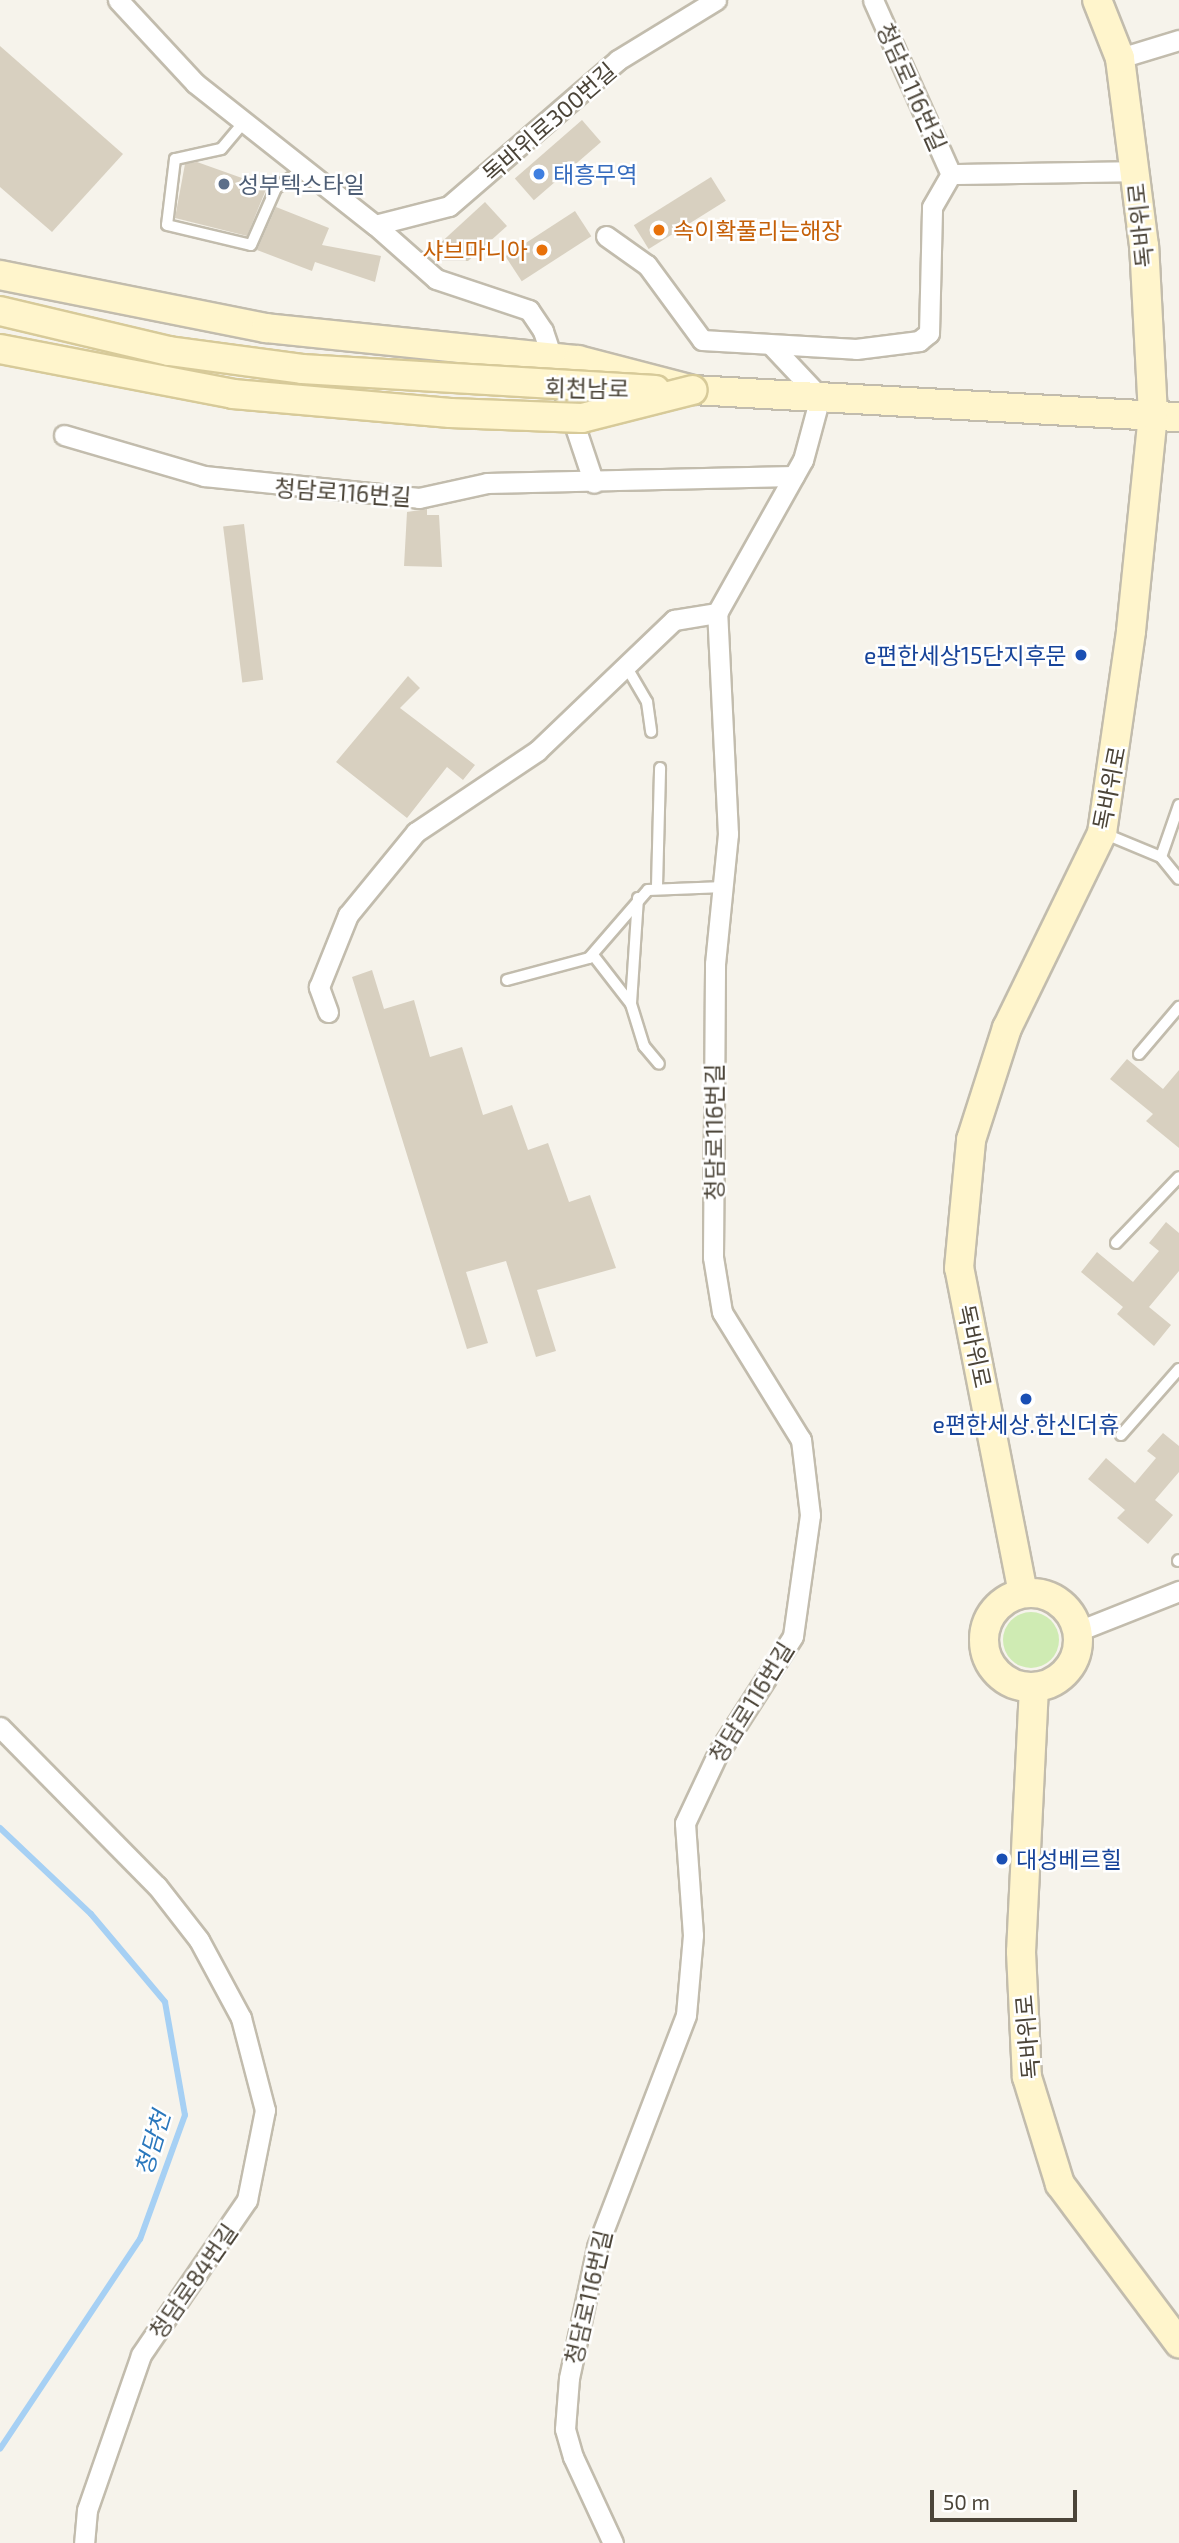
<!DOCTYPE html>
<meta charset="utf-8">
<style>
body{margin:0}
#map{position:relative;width:1179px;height:2543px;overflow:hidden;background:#f6f3eb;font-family:"Exo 2","Noto Sans KR",sans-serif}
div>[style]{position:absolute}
.green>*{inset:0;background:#cfebb3}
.round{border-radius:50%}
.stream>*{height:6px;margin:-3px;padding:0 3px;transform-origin:3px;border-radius:3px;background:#a6d0f4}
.building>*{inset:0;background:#d8d0c0;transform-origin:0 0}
.roads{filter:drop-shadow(2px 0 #c2bcad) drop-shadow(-2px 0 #c2bcad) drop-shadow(0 2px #c2bcad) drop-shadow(0 -2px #c2bcad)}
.lane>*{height:10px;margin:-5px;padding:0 5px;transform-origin:5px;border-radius:5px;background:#fff}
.street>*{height:19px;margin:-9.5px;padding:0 9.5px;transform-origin:9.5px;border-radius:9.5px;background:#fff}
.secondary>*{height:28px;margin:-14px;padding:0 14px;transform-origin:14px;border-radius:14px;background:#fff5cc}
.secondary>.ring{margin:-14px;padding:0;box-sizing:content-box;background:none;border:28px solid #fff5cc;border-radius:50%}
.bridges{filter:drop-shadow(2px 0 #d7ca99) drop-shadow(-2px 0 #d7ca99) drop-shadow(0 2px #d7ca99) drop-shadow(0 -2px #d7ca99)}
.secondary-bridge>*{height:28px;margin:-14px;padding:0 14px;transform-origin:14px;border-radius:14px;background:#fff5cc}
.dots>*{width:19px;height:19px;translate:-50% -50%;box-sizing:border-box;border:4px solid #fff;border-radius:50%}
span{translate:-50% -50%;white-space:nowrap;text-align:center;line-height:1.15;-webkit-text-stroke:5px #fff;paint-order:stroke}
.street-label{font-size:23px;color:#4b4438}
.shop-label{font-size:23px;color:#366cbe}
.left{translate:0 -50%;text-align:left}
.service-label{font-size:23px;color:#4e5e75}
.food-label{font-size:23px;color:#c56008}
.right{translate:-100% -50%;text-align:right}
.transit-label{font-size:23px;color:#164399}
.water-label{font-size:24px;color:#2b78bd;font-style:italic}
.scale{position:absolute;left:930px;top:2490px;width:147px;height:32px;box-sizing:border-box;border:4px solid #4b4438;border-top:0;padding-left:9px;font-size:21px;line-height:24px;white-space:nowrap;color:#4b4438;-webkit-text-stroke:5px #fff;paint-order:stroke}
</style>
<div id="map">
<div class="green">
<div class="round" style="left:1003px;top:1612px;width:56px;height:56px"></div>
</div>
<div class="stream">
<div style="left:0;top:1828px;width:125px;rotate:43.4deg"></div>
<div style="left:91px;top:1914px;width:115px;rotate:49.9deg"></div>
<div style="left:165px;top:2002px;width:115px;rotate:80deg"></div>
<div style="left:185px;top:2115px;width:132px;rotate:109.9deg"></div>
<div style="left:140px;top:2239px;width:252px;rotate:123.7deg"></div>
</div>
<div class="building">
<div style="clip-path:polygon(0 46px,123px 154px,52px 232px,0 187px)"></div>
<div style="left:582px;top:120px;width:29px;height:89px;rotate:49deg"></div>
<div style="clip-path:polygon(197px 162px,267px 187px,247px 236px,175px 218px,185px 164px)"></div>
<div style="left:711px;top:177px;width:28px;height:91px;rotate:58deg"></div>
<div style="clip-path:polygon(485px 202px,507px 226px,468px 261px,436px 261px,436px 247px)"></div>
<div style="clip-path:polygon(276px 207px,329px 228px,322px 245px,381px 256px,375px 282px,315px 262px,312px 271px,257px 250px)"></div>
<div style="left:575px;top:211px;width:30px;height:83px;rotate:57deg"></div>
<div style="clip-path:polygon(427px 509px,427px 515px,439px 515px,442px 567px,404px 566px,407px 512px)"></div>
<div style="left:244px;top:524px;width:157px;height:21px;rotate:83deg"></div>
<div style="clip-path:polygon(408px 676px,420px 688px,400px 708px,475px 765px,463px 780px,447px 767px,407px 818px,336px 762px)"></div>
<div style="clip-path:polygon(372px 970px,384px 1009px,414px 1000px,430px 1057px,462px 1047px,483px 1115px,512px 1105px,528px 1150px,548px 1143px,569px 1202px,590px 1195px,616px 1268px,537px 1290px,556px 1351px,536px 1357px,506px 1261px,466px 1272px,488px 1343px,467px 1349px,352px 977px)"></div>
<div style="clip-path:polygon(1127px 1059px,1163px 1089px,1179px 1070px,1179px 1148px,1146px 1121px,1153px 1114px,1110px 1079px)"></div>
<div style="clip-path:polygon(1166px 1222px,1179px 1233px,1179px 1271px,1149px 1307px,1171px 1325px,1154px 1346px,1117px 1314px,1123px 1307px,1081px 1272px,1097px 1252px,1133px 1282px,1159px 1251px,1149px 1243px)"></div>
<div style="clip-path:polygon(1163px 1433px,1179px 1446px,1179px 1472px,1155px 1500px,1173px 1515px,1148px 1544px,1117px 1518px,1125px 1510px,1088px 1479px,1106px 1458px,1135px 1483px,1156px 1458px,1147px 1451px)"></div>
</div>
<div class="roads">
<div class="lane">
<div style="left:244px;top:122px;width:35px;rotate:130deg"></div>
<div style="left:221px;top:149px;width:47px;rotate:167.7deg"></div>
<div style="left:175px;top:159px;width:66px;rotate:96.9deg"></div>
<div style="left:167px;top:225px;width:86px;rotate:13.4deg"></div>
<div style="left:251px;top:245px;width:62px;rotate:-66.3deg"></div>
<div style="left:276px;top:188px;width:34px;rotate:-34deg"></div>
<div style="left:626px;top:666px;width:42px;rotate:59.7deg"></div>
<div style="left:647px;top:702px;width:30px;rotate:82deg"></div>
<div style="left:1103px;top:833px;width:63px;rotate:22.5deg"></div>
<div style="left:1161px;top:857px;width:28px;rotate:51deg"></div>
<div style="left:1161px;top:857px;width:55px;rotate:-70.9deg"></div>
<div style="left:657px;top:886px;width:118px;rotate:-88.5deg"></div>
<div style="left:638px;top:898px;width:106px;rotate:93.8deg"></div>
<div style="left:631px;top:1004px;width:44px;rotate:72.8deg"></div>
<div style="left:644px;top:1046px;width:23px;rotate:50deg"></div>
<div style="left:593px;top:955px;width:62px;rotate:52.2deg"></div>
<div style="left:507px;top:980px;width:85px;rotate:-15deg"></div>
<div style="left:589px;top:958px;width:90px;rotate:-49.1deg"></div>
<div style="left:648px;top:890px;width:76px;rotate:-2.3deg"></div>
<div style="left:1139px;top:1054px;width:62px;rotate:-49.6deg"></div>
<div style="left:1116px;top:1243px;width:91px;rotate:-46.3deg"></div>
<div style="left:1121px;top:1435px;width:88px;rotate:-48.7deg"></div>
<div style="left:1178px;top:1561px;width:1px;rotate:-45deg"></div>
</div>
<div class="street">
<div style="left:118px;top:0;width:113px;rotate:47.1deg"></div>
<div style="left:195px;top:83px;width:229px;rotate:38.3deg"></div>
<div style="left:375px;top:225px;width:76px;rotate:-14.4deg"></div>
<div style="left:449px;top:206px;width:223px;rotate:-40.8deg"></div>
<div style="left:618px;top:60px;width:115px;rotate:-31.5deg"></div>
<div style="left:873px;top:0;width:191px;rotate:65.9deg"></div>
<div style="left:951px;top:174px;width:184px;rotate:-0.9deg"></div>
<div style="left:1120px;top:58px;width:62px;rotate:-17deg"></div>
<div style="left:375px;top:225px;width:81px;rotate:41.5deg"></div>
<div style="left:436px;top:279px;width:98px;rotate:18.4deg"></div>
<div style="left:529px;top:310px;width:25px;rotate:56deg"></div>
<div style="left:543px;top:331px;width:160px;rotate:71.5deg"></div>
<div style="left:606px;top:236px;width:50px;rotate:35.3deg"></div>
<div style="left:647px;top:265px;width:93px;rotate:53.7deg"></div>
<div style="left:702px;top:340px;width:154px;rotate:3.3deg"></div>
<div style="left:856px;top:349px;width:64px;rotate:-7.2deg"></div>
<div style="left:919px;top:341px;width:13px;rotate:-39deg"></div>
<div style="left:929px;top:333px;width:126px;rotate:-88.6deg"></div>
<div style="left:932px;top:207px;width:38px;rotate:-60deg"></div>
<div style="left:64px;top:435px;width:146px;rotate:16.3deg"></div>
<div style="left:204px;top:476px;width:216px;rotate:5.8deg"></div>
<div style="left:419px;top:498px;width:70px;rotate:-12.4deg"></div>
<div style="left:487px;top:483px;width:307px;rotate:-1.3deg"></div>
<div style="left:328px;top:1012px;width:27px;rotate:-110deg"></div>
<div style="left:319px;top:987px;width:78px;rotate:-68.1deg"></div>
<div style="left:348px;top:915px;width:107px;rotate:-50.7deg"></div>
<div style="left:416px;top:832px;width:146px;rotate:-33.8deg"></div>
<div style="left:537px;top:751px;width:190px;rotate:-43.7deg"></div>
<div style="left:674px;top:620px;width:44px;rotate:-9.2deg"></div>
<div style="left:1078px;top:1631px;width:109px;rotate:-21.6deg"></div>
<div style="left:0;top:1727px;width:223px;rotate:45.4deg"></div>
<div style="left:157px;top:1886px;width:68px;rotate:52.1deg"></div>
<div style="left:199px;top:1940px;width:89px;rotate:61.7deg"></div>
<div style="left:241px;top:2018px;width:95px;rotate:75.4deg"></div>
<div style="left:265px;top:2110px;width:92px;rotate:101.3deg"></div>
<div style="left:247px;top:2200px;width:188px;rotate:124.4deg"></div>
<div style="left:141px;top:2355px;width:164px;rotate:109.2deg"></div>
<div style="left:87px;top:2510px;width:33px;rotate:95deg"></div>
<div style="left:613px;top:2543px;width:95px;rotate:-114.9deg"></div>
<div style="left:573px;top:2457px;width:29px;rotate:-106deg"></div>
<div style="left:565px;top:2429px;width:51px;rotate:-85.5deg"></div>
<div style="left:569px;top:2378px;width:134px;rotate:-77.9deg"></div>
<div style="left:597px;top:2247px;width:248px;rotate:-69deg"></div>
<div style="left:686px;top:2015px;width:80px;rotate:-85deg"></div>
<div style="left:693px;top:1935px;width:112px;rotate:-94.1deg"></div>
<div style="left:685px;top:1823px;width:77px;rotate:-64.8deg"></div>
<div style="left:718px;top:1753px;width:139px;rotate:-57.3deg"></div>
<div style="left:793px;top:1636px;width:122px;rotate:-82deg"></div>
<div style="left:810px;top:1515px;width:76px;rotate:-96.8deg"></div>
<div style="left:801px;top:1440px;width:150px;rotate:-121.7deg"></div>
<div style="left:722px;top:1312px;width:56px;rotate:-99.3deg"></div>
<div style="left:713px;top:1257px;width:293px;rotate:-89.6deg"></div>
<div style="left:715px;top:964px;width:131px;rotate:-84.3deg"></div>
<div style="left:728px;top:834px;width:221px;rotate:-92.8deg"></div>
<div style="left:717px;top:613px;width:176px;rotate:-60.7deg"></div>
<div style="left:803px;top:460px;width:65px;rotate:-74.9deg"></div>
<div style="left:820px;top:397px;width:70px;rotate:-133.3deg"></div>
</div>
<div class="secondary">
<div style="left:0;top:275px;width:271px;rotate:11.3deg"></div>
<div style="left:266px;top:328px;width:314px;rotate:5.9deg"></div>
<div style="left:578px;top:360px;width:119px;rotate:14.6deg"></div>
<div style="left:693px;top:390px;width:487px;rotate:3.2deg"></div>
<div class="ring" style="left:984px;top:1593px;width:66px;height:66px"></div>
<div style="left:1023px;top:1593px;width:331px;rotate:-101.1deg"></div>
<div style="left:959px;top:1268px;width:129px;rotate:-84.6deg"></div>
<div style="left:971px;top:1140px;width:118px;rotate:-72.2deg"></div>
<div style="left:1007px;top:1028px;width:217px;rotate:-64deg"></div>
<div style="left:1102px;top:833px;width:204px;rotate:-81.8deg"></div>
<div style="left:1131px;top:631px;width:217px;rotate:-84.2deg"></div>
<div style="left:1153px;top:415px;width:169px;rotate:-93deg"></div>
<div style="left:1144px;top:246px;width:190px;rotate:-97.3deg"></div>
<div style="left:1120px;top:58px;width:62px;rotate:-111.6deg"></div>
<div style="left:1034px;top:1687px;width:265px;rotate:92.8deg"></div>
<div style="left:1021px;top:1952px;width:125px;rotate:87.3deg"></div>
<div style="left:1027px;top:2077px;width:112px;rotate:72.9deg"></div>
<div style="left:1060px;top:2184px;width:199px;rotate:53.2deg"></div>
</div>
</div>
<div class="bridges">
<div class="secondary-bridge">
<div style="left:0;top:311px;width:174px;rotate:13.3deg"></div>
<div style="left:169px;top:351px;width:134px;rotate:7.7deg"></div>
<div style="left:302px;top:369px;width:354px;rotate:3.4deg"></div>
<div style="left:0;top:349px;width:237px;rotate:10.9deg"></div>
<div style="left:233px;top:394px;width:218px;rotate:5deg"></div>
<div style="left:450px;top:413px;width:132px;rotate:2.2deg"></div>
<div style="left:582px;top:418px;width:114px;rotate:-14.2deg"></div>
</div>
</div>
<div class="dots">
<div style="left:539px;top:174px;background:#3f7fe0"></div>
<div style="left:224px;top:184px;background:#5c6f8a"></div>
<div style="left:659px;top:230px;background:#e8710a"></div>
<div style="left:542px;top:250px;background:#e8710a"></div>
<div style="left:1081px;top:655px;background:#1a4fb4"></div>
<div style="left:1026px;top:1399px;background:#1a4fb4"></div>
<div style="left:1002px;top:1859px;background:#1a4fb4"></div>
</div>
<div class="street-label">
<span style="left:912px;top:87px;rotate:66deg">청담로116번길</span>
<span style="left:549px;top:122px;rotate:-41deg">독바위로300번길</span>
<span style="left:1140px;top:225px;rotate:-96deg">독바위로</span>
<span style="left:587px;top:388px;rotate:1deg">회천남로</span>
<span style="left:343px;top:492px;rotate:4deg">청담로116번길</span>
<span style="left:1109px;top:788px;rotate:-79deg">독바위로</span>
<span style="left:714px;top:1132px;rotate:-90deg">청담로116번길</span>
<span style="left:975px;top:1346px;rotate:78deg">독바위로</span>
<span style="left:751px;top:1702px;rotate:-58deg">청담로116번길</span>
<span style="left:1027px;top:2037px;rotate:-95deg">독바위로</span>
<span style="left:193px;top:2281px;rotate:-55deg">청담로84번길</span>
<span style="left:588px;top:2297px;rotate:-77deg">청담로116번길</span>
</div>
<div class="shop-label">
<span class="left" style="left:553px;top:174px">태흥무역</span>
</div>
<div class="service-label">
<span class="left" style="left:238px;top:184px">성부텍스타일</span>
</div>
<div class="food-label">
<span class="left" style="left:673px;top:230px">속이확풀리는해장</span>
<span class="right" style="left:528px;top:250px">샤브마니아</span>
</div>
<div class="transit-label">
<span class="right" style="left:1067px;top:655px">e편한세상15단지후문</span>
<span style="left:1026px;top:1424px">e편한세상.한신더휴</span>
<span class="left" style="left:1016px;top:1859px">대성베르힐</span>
</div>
<div class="water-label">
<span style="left:152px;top:2143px;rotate:-73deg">청담천</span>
</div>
<div class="scale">50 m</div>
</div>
